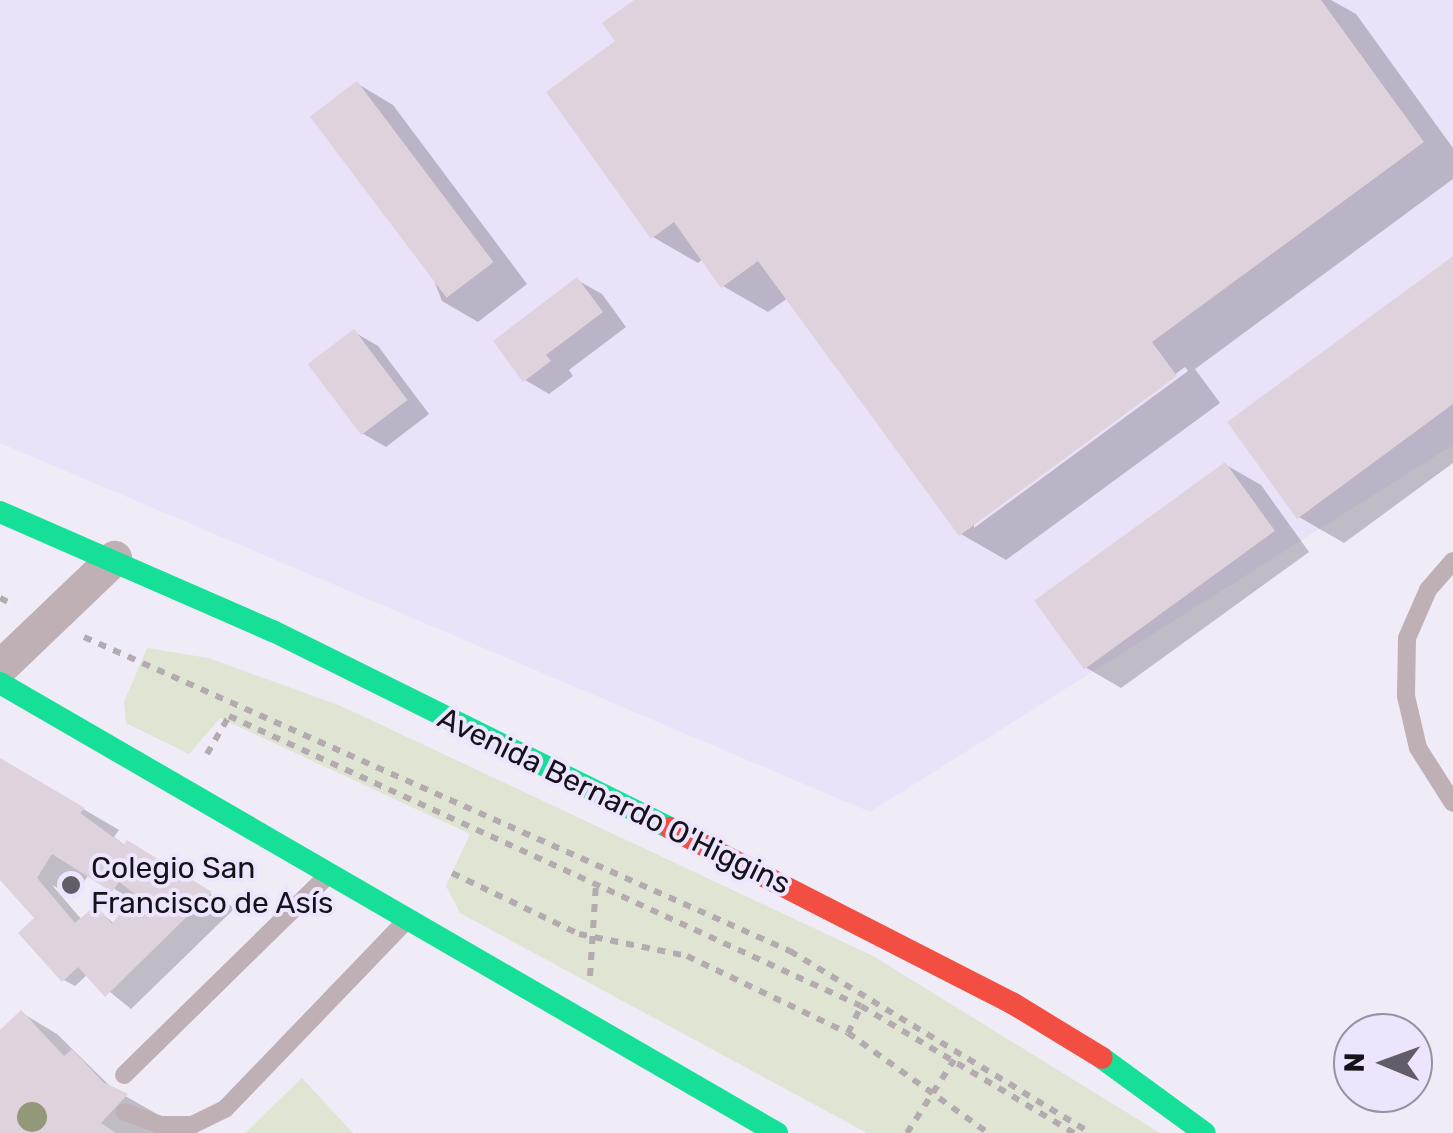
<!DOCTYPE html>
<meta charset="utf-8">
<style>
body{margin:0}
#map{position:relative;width:1453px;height:1133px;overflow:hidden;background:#efebf7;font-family:Rubik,sans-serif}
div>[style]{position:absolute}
.built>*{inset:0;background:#eae2f8}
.green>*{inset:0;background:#e0e4d3}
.shadow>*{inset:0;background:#0003}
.building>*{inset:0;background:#ded3dd;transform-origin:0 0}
.path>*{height:6px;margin-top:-3px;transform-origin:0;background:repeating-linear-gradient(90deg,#b4abb1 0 8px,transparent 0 16px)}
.lane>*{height:18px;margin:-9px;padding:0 9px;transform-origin:9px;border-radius:9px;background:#bfb0b5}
.street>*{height:35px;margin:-17.5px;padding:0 17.5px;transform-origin:17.5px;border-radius:17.5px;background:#bfb0b5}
.fast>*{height:22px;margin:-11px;padding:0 11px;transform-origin:11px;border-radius:11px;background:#16e098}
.jam>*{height:22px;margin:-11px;padding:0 11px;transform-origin:11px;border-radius:11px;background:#f24e42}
.trees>*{width:30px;height:30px;margin:-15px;border-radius:50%;background:#939879}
.dots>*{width:28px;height:28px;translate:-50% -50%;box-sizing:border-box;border:5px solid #ede5fd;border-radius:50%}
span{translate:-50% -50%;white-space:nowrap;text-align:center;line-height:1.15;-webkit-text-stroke:8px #ede5fd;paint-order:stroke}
.street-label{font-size:30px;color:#15121a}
.poi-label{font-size:30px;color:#15121a}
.left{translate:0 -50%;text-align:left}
.north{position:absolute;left:1333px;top:1013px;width:100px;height:100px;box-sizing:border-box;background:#ede5fd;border:2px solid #9791a2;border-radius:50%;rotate:271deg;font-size:28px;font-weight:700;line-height:40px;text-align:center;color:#15121a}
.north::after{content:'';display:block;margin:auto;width:35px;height:45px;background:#615e67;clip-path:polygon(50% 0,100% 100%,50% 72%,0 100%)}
</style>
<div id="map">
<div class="built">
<div style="clip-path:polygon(0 0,1453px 0,1453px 445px,870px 812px,0 443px)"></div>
</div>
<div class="green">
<div style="clip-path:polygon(147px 648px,208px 658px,341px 706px,873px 956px,1160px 1133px,867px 1133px,460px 913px,446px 886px,470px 834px,220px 718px,189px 754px,126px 723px,124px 702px)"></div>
<div style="clip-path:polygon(302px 1078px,353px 1133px,245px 1133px)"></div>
</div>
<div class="shadow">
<div style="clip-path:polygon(evenodd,639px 0,1331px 0,1356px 14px,1453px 148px,1453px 179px,1195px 369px,1220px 403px,1006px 560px,961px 534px,788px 298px,768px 312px,723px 286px,703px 259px,698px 263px,653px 237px,619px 42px,639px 0,1185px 367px,1188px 371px,974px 528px,974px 522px,1185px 367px)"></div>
<div style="clip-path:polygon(358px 84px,393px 105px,527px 284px,478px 322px,442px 301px)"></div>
<div style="clip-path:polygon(1453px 259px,1453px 463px,1344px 543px,1299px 517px)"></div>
<div style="clip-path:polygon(577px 280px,602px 294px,626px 327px,569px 370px,573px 376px,549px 394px,525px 380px)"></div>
<div style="clip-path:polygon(354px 332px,378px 346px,429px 414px,386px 447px,362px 433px)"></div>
<div style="clip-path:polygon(1226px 465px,1261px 485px,1309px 552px,1121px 688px,1085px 667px)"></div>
<div style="clip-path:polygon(evenodd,0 760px,119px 830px,114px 837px,126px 846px,235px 908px,131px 1009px,88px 974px,75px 986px,64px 980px,37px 918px,0 876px,0 760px,89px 874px,133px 900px,119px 928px,96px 908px,82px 920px,52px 885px,74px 897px,89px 874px)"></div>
<div style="clip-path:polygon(22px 1013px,57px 1034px,113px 1089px,171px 1122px,160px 1133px,0 1133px,0 1034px)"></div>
</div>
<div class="building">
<div style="clip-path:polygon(634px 0,1321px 0,1424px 142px,1152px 342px,1177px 376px,959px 536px,758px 261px,721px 288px,674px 222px,651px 239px,546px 92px,615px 41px,602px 23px)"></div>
<div style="left:357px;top:81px;width:227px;height:59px;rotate:53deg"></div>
<div style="clip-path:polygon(1453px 256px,1453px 404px,1297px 519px,1227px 422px)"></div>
<div style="clip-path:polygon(577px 277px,603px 312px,546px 355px,551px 361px,523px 382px,493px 341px)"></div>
<div style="left:354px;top:329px;width:89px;height:58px;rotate:53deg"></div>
<div style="left:1225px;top:462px;width:85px;height:236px;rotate:54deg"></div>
<div style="clip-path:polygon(evenodd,0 758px,85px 808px,80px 813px,124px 845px,127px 840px,212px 892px,105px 997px,78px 967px,62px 982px,18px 933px,34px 918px,0 880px,0 758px,52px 854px,112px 892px,119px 882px,134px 893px,112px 924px,96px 905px,75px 923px,37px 878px,52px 854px)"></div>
<div style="clip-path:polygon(21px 1010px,64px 1056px,72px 1049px,103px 1082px,128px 1094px,101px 1123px,116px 1133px,0 1133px,0 1030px)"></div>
</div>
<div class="path">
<div style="left:0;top:598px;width:16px;rotate:27deg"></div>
<div style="left:84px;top:637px;width:773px;rotate:23.98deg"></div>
<div style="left:790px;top:951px;width:351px;rotate:31.2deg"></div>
<div style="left:207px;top:754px;width:44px;rotate:-59.9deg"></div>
<div style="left:229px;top:716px;width:695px;rotate:24.65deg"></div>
<div style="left:861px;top:1006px;width:248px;rotate:30.8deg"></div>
<div style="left:452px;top:873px;width:141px;rotate:25.7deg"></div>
<div style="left:579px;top:934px;width:110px;rotate:11.5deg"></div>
<div style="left:687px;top:956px;width:178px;rotate:25.6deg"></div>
<div style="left:848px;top:1033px;width:172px;rotate:35.5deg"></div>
<div style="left:590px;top:976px;width:94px;rotate:-86.3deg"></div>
<div style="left:848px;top:1033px;width:30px;rotate:-64deg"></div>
<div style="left:907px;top:1133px;width:87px;rotate:-57.2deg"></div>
</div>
<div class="lane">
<div style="left:1453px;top:561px;width:38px;rotate:131deg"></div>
<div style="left:1428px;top:590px;width:52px;rotate:113.6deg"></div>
<div style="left:1407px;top:638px;width:58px;rotate:91deg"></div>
<div style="left:1406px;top:696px;width:53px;rotate:77deg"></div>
<div style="left:1418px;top:748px;width:65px;rotate:57.5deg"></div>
<div style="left:124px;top:1075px;width:284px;rotate:-44.4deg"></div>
<div style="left:125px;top:1112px;width:37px;rotate:20deg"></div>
<div style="left:160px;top:1125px;width:32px"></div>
<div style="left:192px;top:1125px;width:37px;rotate:-26deg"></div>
<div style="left:225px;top:1109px;width:258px;rotate:-46.1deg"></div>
</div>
<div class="street">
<div style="left:0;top:667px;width:158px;rotate:-43.7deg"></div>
</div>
<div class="fast">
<div style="left:0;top:512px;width:298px;rotate:23.6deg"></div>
<div style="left:273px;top:631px;width:443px;rotate:26.4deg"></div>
<div style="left:0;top:683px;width:898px;rotate:30.08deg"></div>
<div style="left:1102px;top:1058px;width:127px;rotate:36.1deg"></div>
</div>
<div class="jam">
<div style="left:670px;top:828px;width:384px;rotate:27.1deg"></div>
<div style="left:1012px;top:1003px;width:105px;rotate:31.4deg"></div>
</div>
<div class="trees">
<div style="left:32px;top:1117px"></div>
</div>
<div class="dots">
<div style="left:71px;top:885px;background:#615e67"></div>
</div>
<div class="street-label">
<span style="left:614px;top:801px;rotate:26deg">Avenida Bernardo O'Higgins</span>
</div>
<div class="poi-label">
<span class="left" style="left:91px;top:885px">Colegio San<br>Francisco de Asís</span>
</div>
<div class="north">N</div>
</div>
